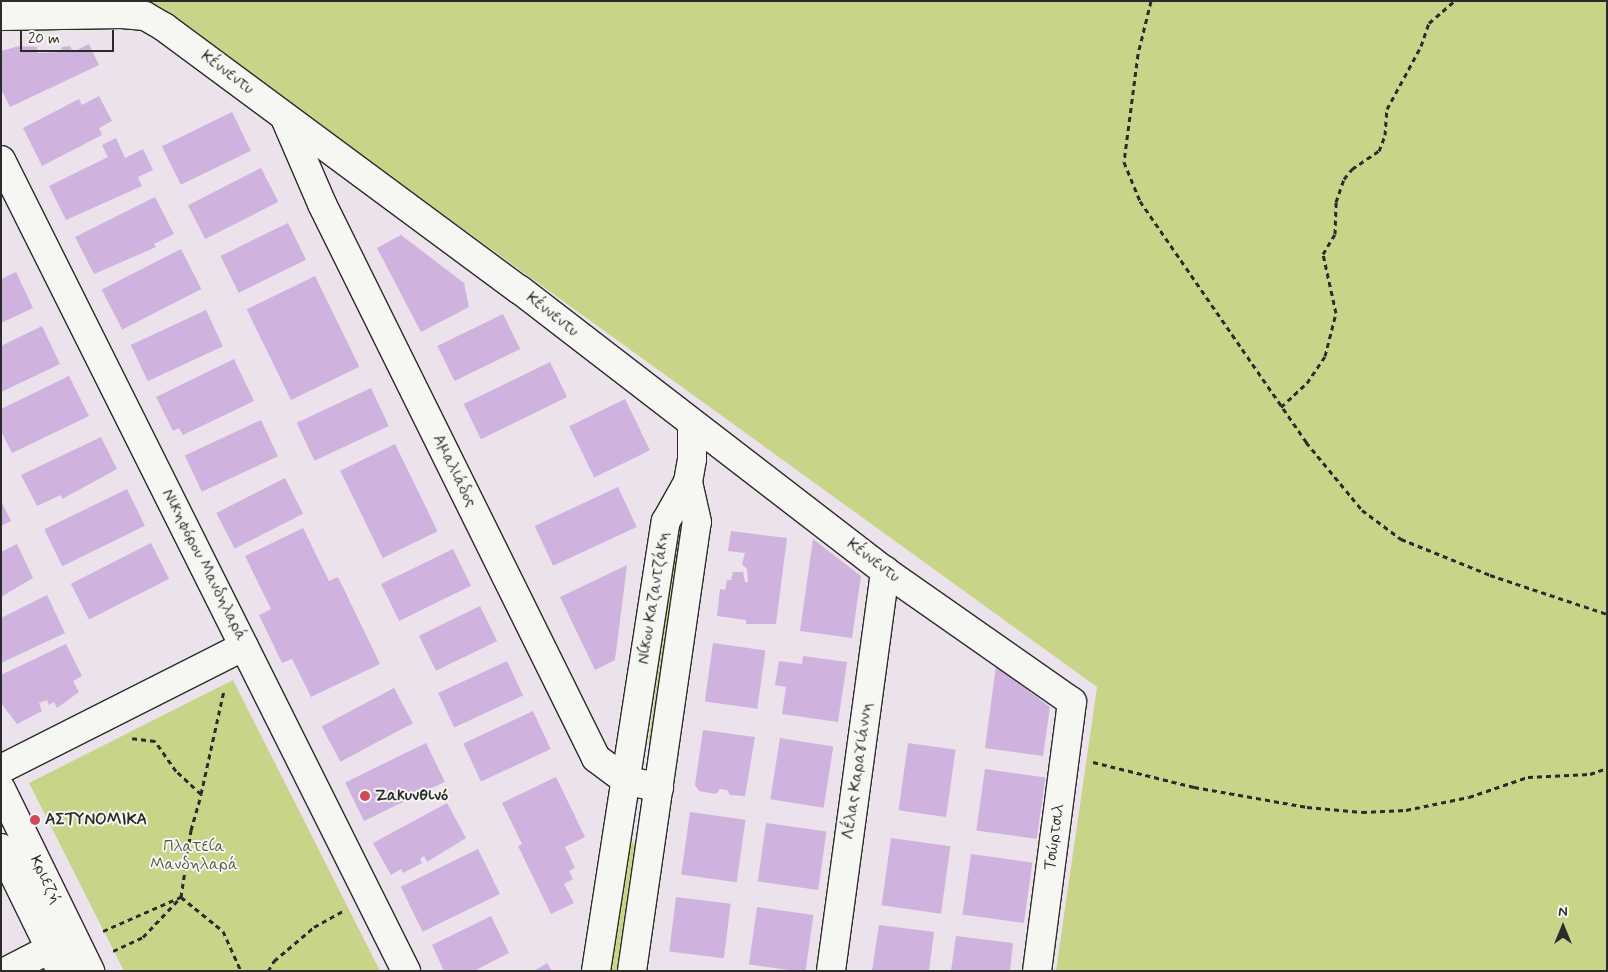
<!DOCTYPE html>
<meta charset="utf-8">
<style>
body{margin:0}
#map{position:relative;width:1608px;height:972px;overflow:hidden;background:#ebe2ec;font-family:Mynerve,sans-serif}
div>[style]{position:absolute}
.green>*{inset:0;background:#c8d488;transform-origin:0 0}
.building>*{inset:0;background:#d0b2df;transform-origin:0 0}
.path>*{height:3px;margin-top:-1.5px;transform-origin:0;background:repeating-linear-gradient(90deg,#2b2b2b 0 5px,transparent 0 9px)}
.roads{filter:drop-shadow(1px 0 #2b2b2b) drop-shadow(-1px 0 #2b2b2b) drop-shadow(0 1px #2b2b2b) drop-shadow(0 -1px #2b2b2b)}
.street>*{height:28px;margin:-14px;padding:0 14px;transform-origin:14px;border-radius:14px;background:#f6f6f2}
.dots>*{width:14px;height:14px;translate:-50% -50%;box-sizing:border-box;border:2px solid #f6f6f2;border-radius:50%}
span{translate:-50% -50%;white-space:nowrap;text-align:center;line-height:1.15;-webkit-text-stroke:4px #f6f6f2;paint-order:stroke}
.street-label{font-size:16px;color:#2b2b2b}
.poi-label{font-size:16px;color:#2b2b2b;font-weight:700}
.left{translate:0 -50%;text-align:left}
.park-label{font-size:16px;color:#525542}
.frame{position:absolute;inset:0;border:2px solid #2b2b2b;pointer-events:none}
.north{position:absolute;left:1538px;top:902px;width:50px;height:50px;-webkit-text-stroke:4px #f6f6f2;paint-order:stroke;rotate:0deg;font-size:14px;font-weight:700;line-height:20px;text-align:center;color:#2b2b2b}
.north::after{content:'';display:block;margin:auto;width:18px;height:22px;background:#2b2b2b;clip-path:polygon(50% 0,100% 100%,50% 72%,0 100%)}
.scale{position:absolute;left:20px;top:30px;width:94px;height:22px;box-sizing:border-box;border:2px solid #2b2b2b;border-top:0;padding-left:6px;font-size:15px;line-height:18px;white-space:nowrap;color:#2b2b2b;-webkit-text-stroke:4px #f6f6f2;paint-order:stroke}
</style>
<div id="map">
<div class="green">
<div style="clip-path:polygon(1px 1px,1607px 1px,1607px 971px,1056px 971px,1097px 687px,152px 4px,1px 4px)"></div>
<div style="left:680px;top:516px;width:7px;height:228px;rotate:8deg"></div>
<div style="clip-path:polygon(233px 680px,380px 971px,124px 971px,29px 783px)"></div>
<div style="left:629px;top:842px;width:7px;height:130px;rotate:8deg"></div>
</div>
<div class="building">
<div style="clip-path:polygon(89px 44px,99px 65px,10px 107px,1px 89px,1px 51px,19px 46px,37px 47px,38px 53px,60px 52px,62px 47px,70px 46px,73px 52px)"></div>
<div style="clip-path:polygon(99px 96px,112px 121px,99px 128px,102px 135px,42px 166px,23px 128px,79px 99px,82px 105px)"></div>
<div style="left:232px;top:112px;width:43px;height:78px;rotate:64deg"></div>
<div style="clip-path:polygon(116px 138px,125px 158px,143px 149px,153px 170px,138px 177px,142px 186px,66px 220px,49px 186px,108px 157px,102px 145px)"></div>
<div style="left:261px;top:168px;width:38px;height:82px;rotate:63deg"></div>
<div style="clip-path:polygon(155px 197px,174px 234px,154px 244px,156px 247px,94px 274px,75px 237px)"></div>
<div style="left:288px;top:223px;width:41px;height:75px;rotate:64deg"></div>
<div style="clip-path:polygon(401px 235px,464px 283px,469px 307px,421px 332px,377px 248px)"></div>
<div style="left:181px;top:249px;width:45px;height:89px;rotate:63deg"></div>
<div style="clip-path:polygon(16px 272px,33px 308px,1px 323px,1px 279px)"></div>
<div style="left:315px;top:276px;width:101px;height:76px;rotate:64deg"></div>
<div style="left:206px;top:310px;width:40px;height:83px;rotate:65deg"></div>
<div style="left:503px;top:314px;width:39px;height:73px;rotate:64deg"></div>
<div style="clip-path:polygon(42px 326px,60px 364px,1px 392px,1px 346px)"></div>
<div style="clip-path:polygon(234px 359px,254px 401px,183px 435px,179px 428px,173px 431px,156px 397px)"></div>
<div style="left:550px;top:362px;width:39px;height:96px;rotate:64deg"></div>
<div style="clip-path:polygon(69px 376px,89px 416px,12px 453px,1px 431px,1px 409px)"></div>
<div style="left:371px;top:388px;width:42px;height:82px;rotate:65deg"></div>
<div style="left:625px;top:399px;width:57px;height:62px;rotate:64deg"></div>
<div style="left:261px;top:420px;width:40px;height:84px;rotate:65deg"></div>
<div style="clip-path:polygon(101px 437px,117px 469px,62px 499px,61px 495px,37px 506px,21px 475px)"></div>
<div style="left:395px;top:444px;width:97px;height:61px;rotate:64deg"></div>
<div style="left:285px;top:478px;width:40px;height:77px;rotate:63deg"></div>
<div style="left:618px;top:487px;width:44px;height:92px;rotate:65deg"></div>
<div style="left:127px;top:489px;width:41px;height:92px;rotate:64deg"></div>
<div style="clip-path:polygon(1px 501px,11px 521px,1px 526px)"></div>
<div style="clip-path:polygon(303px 528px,329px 581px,338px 577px,380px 664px,311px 697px,292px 659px,282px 663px,259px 615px,271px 609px,245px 556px)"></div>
<div style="clip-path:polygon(731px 531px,787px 538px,776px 624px,746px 624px,746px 620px,717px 616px,720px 589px,725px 590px,727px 580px,731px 580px,733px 572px,743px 572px,745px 582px,748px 582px,747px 569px,742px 564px,745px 553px,728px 551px)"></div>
<div style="clip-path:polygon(813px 539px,861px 576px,852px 638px,800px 631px)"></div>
<div style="left:151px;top:543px;width:40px;height:90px;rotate:63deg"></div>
<div style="clip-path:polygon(17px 544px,33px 578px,1px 597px,1px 552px)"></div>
<div style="left:453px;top:549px;width:41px;height:80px;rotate:64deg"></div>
<div style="clip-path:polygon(627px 565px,615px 660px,595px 670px,560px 597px)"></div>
<div style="clip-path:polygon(47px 595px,65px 633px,1px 663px,1px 618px)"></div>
<div style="left:480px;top:606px;width:39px;height:68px;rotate:64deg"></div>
<div style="left:713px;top:643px;width:53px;height:59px;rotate:8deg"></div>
<div style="clip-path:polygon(66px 644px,82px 676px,73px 681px,79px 692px,57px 708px,54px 702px,49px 705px,47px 700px,39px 703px,42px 711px,17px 724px,1px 703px,1px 675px)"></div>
<div style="clip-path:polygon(803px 656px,847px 662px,838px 722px,782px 714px,786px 687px,775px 685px,779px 661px,802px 664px)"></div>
<div style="left:507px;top:661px;width:38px;height:76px;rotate:65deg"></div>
<div style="clip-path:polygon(996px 666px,1050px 707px,1043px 756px,985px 748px)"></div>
<div style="left:394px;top:688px;width:40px;height:82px;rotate:62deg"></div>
<div style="left:533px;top:711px;width:42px;height:77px;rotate:65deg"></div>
<div style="clip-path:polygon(703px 730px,755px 737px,745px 796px,730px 795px,727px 790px,720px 789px,716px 794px,699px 791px,695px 785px)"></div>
<div style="left:780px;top:738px;width:54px;height:62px;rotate:9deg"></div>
<div style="left:426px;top:743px;width:43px;height:90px;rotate:64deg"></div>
<div style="left:908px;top:743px;width:48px;height:68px;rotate:8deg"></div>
<div style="left:985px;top:769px;width:61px;height:62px;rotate:8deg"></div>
<div style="clip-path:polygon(556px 777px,585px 837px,565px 847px,575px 868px,569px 871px,573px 879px,564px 884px,574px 903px,551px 914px,518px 846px,522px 844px,502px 803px)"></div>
<div style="clip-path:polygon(447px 803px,466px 838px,427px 862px,424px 856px,420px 859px,422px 863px,403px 873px,401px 869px,391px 875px,373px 843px)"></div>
<div style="left:690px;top:812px;width:56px;height:63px;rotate:8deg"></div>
<div style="left:766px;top:823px;width:61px;height:59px;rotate:8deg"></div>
<div style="left:891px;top:838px;width:60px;height:68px;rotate:8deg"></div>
<div style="left:478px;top:849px;width:50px;height:86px;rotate:64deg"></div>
<div style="left:971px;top:854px;width:62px;height:61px;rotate:8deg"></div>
<div style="left:676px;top:897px;width:55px;height:55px;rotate:7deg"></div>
<div style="left:757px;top:907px;width:57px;height:58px;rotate:8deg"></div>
<div style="clip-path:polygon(491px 916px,509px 953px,474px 971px,444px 971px,432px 945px)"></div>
<div style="clip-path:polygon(879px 925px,934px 932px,929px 971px,872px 971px)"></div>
<div style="clip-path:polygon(956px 936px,1013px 943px,1010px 971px,951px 971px)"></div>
<div style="clip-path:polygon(547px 963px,552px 971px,534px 971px)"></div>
</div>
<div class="path">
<div style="left:1151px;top:1px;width:55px;rotate:103.8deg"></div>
<div style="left:1138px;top:54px;width:109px;rotate:97.4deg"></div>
<div style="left:1124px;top:162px;width:42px;rotate:67.7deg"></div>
<div style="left:1140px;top:201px;width:293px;rotate:55.4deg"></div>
<div style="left:1306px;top:442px;width:88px;rotate:50.5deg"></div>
<div style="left:1362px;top:510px;width:49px;rotate:36.6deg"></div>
<div style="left:1401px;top:539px;width:96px;rotate:22deg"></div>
<div style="left:1490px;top:575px;width:123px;rotate:18.4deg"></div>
<div style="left:1281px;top:407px;width:35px;rotate:-43deg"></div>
<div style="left:1307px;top:383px;width:32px;rotate:-56deg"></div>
<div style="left:1325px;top:356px;width:44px;rotate:-75.7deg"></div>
<div style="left:1336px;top:313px;width:60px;rotate:-102.4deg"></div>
<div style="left:1323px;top:254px;width:23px;rotate:-59deg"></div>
<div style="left:1335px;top:234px;width:32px;rotate:-88deg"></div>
<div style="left:1336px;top:202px;width:24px;rotate:-71deg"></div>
<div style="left:1344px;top:179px;width:13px;rotate:-51deg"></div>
<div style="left:1352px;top:169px;width:32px;rotate:-34deg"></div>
<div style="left:1379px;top:151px;width:17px;rotate:-69deg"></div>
<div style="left:1385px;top:135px;width:26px;rotate:-86deg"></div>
<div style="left:1387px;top:109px;width:72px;rotate:-61.6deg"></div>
<div style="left:1421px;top:46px;width:24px;rotate:-71deg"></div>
<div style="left:1429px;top:23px;width:33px;rotate:-41deg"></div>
<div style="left:1093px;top:762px;width:104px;rotate:13.9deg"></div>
<div style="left:1194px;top:787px;width:115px;rotate:10deg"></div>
<div style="left:1307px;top:807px;width:55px;rotate:5.2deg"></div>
<div style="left:1362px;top:812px;width:44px;rotate:-2.6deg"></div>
<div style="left:1406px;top:810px;width:64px;rotate:-11.7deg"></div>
<div style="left:1469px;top:797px;width:62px;rotate:-18.7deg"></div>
<div style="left:1528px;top:777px;width:62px;rotate:-2.8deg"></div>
<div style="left:1590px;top:774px;width:18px;rotate:-19deg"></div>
<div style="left:201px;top:794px;width:107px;rotate:-77.5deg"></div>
<div style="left:103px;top:931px;width:85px;rotate:-23.6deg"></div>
<div style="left:181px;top:897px;width:68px;rotate:-81.5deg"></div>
<div style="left:191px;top:830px;width:37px;rotate:-74deg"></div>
<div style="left:201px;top:794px;width:34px;rotate:-137deg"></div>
<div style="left:176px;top:771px;width:37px;rotate:-125deg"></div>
<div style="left:155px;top:741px;width:23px;rotate:-173deg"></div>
<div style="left:113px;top:951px;width:33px;rotate:-25deg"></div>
<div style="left:143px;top:937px;width:55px;rotate:-46.5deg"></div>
<div style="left:181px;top:897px;width:54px;rotate:39deg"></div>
<div style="left:223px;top:931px;width:44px;rotate:65.8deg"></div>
<div style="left:268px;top:971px;width:12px;rotate:-59deg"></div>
<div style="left:274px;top:961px;width:52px;rotate:-40.4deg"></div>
<div style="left:314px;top:927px;width:33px;rotate:-29deg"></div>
</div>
<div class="roads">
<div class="street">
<div style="left:1px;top:16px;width:121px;rotate:-0.9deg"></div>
<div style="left:122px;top:14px;width:23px;rotate:5deg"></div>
<div style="left:145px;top:16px;width:22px;rotate:30deg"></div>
<div style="left:164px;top:27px;width:443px;rotate:36.5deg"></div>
<div style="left:520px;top:290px;width:461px;rotate:37.6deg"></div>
<div style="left:885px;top:571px;width:228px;rotate:35deg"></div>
<div style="left:1072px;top:702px;width:271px;rotate:97.4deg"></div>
<div style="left:285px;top:118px;width:94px;rotate:66.7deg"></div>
<div style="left:322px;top:204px;width:618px;rotate:63.68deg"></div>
<div style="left:596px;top:758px;width:36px;rotate:37deg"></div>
<div style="left:625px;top:780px;width:35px;rotate:13deg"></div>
<div style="left:1px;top:160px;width:907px;rotate:63.46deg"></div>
<div style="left:1px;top:769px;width:272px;rotate:-26.8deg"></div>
<div style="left:1px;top:789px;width:203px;rotate:63.9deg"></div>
<div style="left:1px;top:848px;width:137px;rotate:64deg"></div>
<div style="left:7px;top:971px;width:65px;rotate:-27.3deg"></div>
<div style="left:596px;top:971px;width:455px;rotate:-81.2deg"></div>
<div style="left:666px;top:521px;width:45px;rotate:-60.6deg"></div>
<div style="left:688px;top:482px;width:23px;rotate:-80deg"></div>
<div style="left:692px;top:459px;width:34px;rotate:-90deg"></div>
<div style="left:632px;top:971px;width:454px;rotate:-81.8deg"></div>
<div style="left:697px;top:522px;width:41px;rotate:-102.7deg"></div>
<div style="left:831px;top:971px;width:404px;rotate:-82.3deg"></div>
</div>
</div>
<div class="dots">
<div style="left:365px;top:796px;background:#d1495b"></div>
<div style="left:35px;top:820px;background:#d1495b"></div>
</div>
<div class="street-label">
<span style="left:227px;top:73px;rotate:37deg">Κέννεντυ</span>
<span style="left:552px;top:315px;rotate:38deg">Κέννεντυ</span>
<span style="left:454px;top:471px;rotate:64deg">Αμαλιάδος</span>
<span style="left:873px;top:561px;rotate:37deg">Κέννεντυ</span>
<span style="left:204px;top:565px;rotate:63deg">Νικηφόρου Μανδηλαρά</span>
<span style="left:654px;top:598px;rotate:-81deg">Νίκου Καζαντζάκη</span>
<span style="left:858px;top:771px;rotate:-82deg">Λέλας Καραγιάννη</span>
<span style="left:1055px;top:837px;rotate:-82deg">Τσώρτσιλ</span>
<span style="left:45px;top:880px;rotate:64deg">Κριεζή</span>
</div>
<div class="poi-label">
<span class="left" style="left:375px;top:796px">Ζακυνθινό</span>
<span class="left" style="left:45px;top:820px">ΑΣΤΥΝΟΜΙΚΑ</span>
</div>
<div class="park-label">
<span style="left:194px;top:856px">Πλατεία<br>Μανδηλαρά</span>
</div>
<div class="frame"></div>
<div class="north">N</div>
<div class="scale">20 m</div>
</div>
